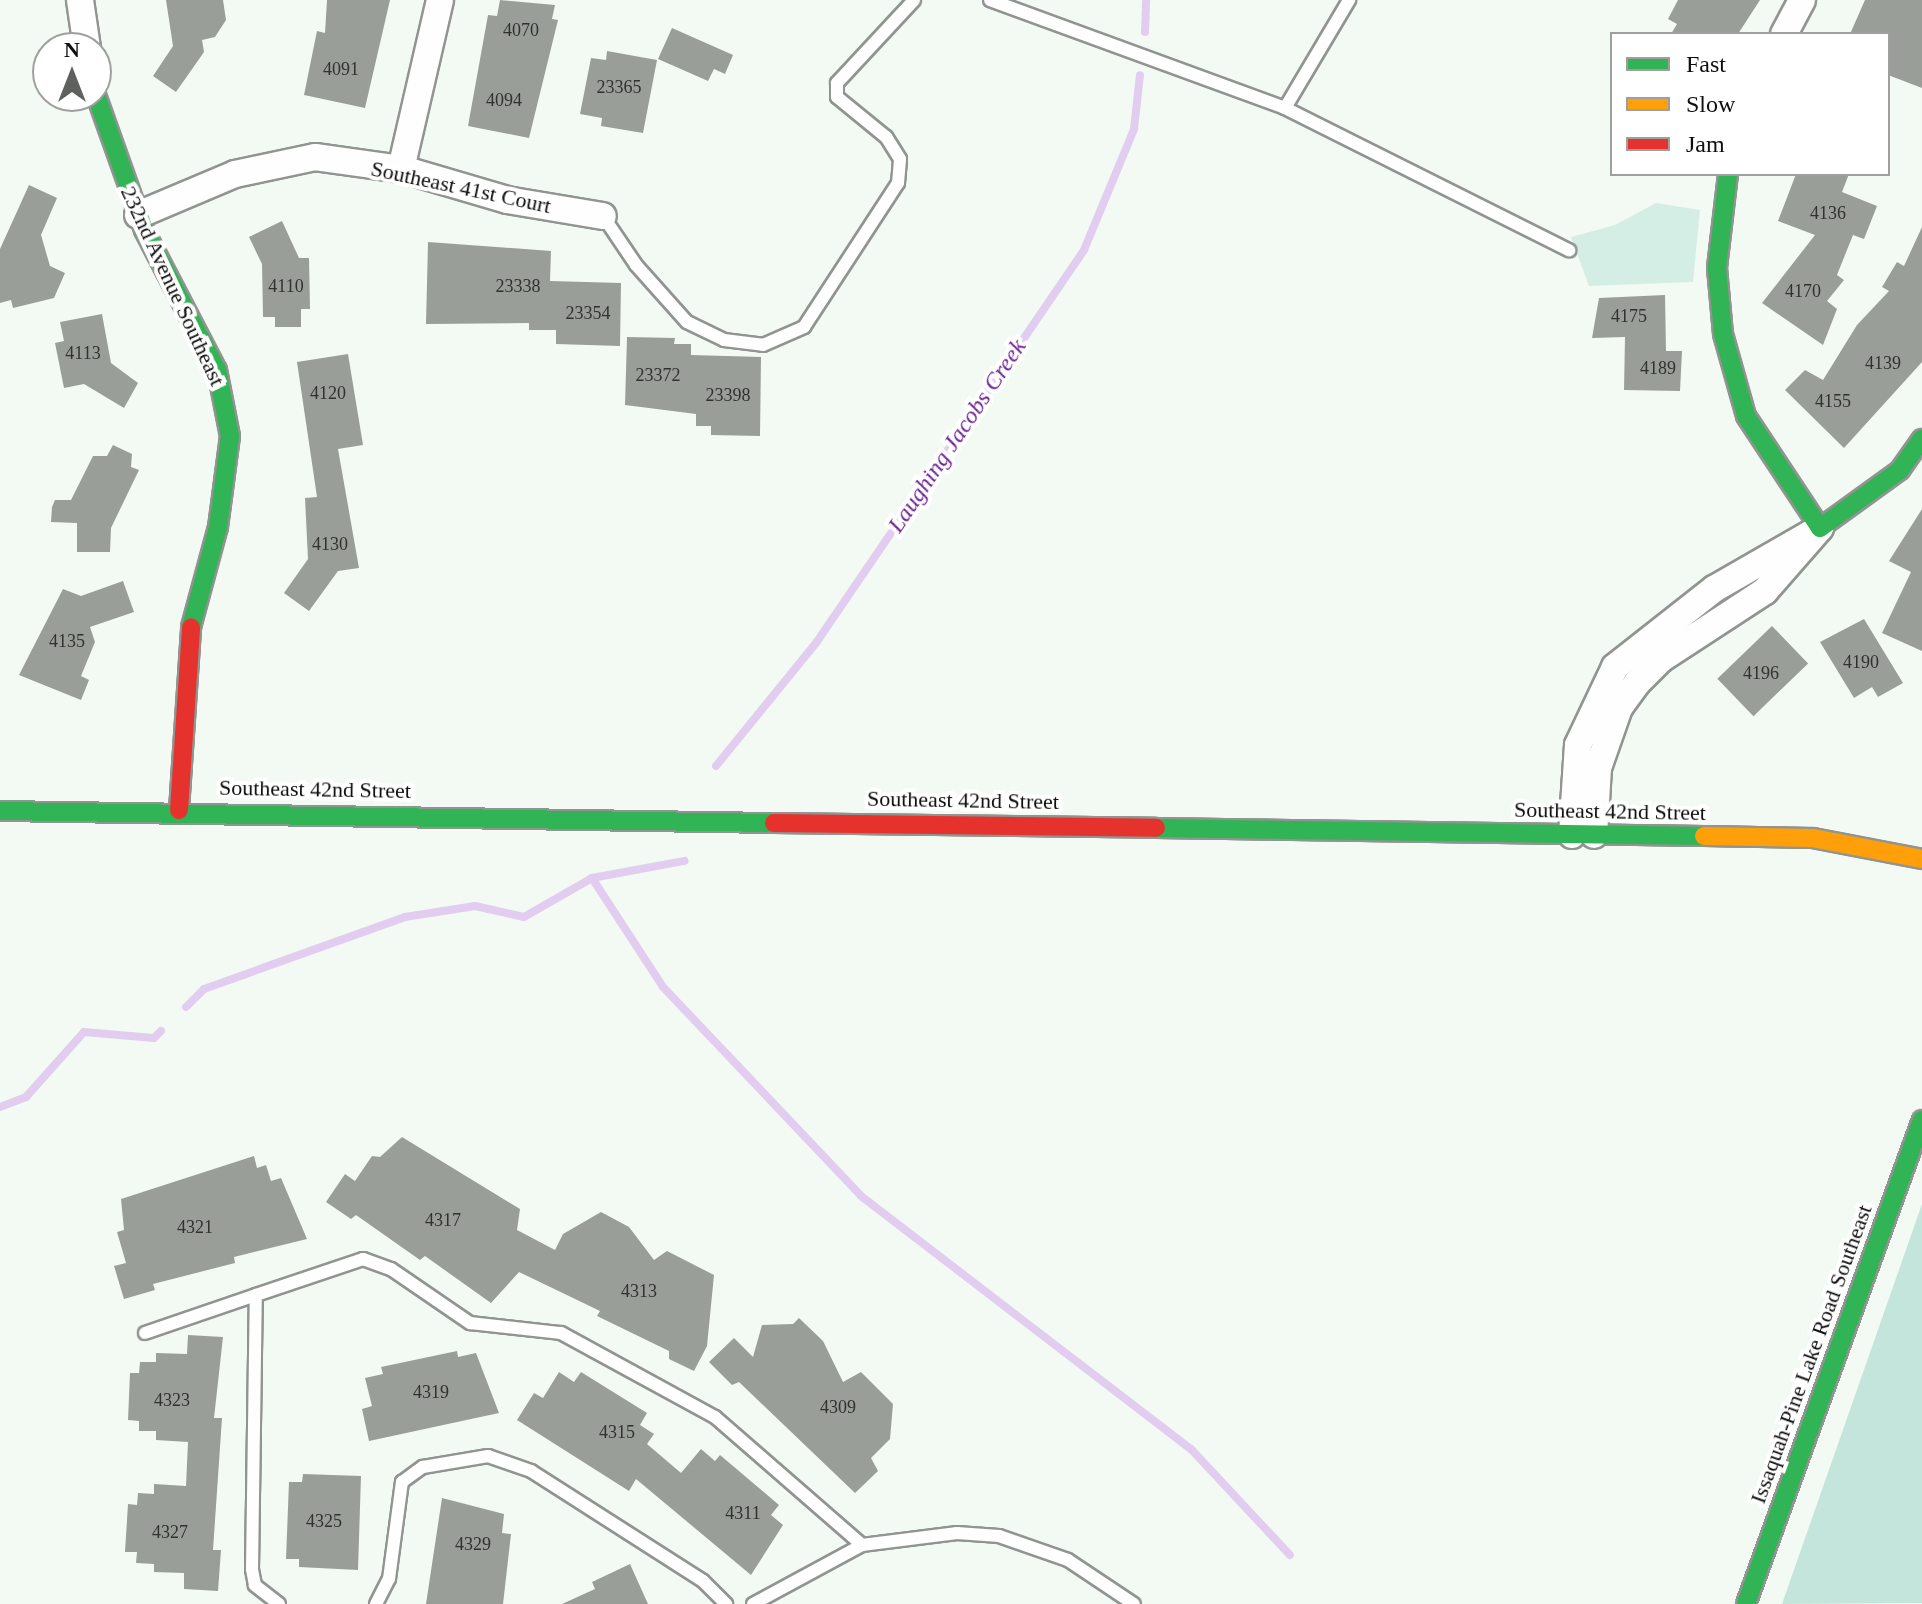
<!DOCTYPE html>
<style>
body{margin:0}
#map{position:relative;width:1922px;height:1604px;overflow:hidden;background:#f3faf3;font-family:Georgia,serif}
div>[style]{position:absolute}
.green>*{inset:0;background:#d5eee5}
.forest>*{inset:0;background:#c4e5db}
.stream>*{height:8px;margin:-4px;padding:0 4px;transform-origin:4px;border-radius:4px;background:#e2cdf0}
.building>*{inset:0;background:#999e98;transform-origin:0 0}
.roads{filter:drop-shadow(2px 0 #919491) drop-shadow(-2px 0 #919491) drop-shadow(0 2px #919491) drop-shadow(0 -2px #919491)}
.lane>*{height:12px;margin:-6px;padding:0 6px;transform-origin:6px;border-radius:6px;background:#fdfefd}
.street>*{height:26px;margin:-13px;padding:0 13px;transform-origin:13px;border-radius:13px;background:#fdfefd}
.fast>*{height:18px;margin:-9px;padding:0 9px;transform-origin:9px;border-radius:9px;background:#30b455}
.slow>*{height:18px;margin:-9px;padding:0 9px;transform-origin:9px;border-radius:9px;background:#ff9f0a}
.jam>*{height:18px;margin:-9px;padding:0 9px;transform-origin:9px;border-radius:9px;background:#e5322d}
span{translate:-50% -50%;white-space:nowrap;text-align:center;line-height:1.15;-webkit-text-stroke:8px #fff;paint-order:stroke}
.number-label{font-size:18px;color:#313230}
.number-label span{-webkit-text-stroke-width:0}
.street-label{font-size:22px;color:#0e0e0e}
.water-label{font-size:24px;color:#6d2492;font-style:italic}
.legend{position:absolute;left:1610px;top:32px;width:280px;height:144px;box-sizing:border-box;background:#fff;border:2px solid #9f9f9f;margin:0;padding:10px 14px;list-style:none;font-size:24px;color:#0e0e0e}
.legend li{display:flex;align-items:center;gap:16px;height:40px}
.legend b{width:40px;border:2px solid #9f9f9f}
.north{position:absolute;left:32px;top:32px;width:80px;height:80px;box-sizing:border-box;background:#fff;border:2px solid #9f9f9f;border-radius:50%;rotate:0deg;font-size:22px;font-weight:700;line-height:32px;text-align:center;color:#0e0e0e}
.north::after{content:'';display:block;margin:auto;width:28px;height:36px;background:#5e615e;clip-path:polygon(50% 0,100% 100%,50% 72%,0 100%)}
</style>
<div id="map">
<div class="green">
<div style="clip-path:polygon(1656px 203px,1700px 210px,1693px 282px,1589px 286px,1571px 237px,1615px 225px)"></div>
</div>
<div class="forest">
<div style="clip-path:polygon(1922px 1204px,1922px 1603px,1782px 1604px)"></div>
</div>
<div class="stream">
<div style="left:1145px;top:32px;width:32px;rotate:-88deg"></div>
<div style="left:716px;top:766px;width:159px;rotate:-50.9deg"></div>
<div style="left:816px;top:643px;width:476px;rotate:-55.7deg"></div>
<div style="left:1084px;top:250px;width:131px;rotate:-67.5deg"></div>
<div style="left:1134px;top:129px;width:54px;rotate:-83.7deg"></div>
<div style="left:592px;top:878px;width:130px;rotate:56.9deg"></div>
<div style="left:663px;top:987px;width:288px;rotate:46.5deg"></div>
<div style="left:861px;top:1196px;width:416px;rotate:37.5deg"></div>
<div style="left:1191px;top:1449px;width:145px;rotate:47deg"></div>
<div style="left:186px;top:1007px;width:25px;rotate:-45deg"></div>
<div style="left:204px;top:989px;width:214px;rotate:-19.7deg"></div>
<div style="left:405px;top:917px;width:71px;rotate:-8.9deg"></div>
<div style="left:475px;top:906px;width:50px;rotate:12.7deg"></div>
<div style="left:524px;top:917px;width:78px;rotate:-29.8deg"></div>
<div style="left:592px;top:878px;width:94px;rotate:-10.5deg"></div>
<div style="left:0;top:1107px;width:28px;rotate:-21deg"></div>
<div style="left:26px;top:1097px;width:87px;rotate:-48.3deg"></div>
<div style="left:84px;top:1032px;width:70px;rotate:4.9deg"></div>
<div style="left:154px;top:1038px;width:10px;rotate:-45deg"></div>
</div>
<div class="building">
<div style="clip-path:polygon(166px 0,223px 0,226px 20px,215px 37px,202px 40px,204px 52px,176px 92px,153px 76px,173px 46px)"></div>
<div style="clip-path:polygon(327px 0,390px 0,365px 108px,304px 95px,317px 31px,325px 33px)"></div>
<div style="clip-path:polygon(500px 0,555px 5px,552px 19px,558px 20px,529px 138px,468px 126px,488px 15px,497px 16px)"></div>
<div style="clip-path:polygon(1678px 0,1760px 0,1738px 34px,1671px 34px,1677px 24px,1668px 19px)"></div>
<div style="clip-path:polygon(1865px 0,1922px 0,1922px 88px,1888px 75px,1888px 34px,1850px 34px)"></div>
<div style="clip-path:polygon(672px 28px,733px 55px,725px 74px,714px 69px,708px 81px,658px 59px)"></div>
<div style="clip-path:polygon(607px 51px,657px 60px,643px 133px,601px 126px,602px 118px,580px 114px,591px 58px,606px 60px)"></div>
<div style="clip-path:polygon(1796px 174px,1849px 174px,1842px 192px,1877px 206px,1864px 239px,1853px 235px,1837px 275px,1844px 280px,1827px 301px,1837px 309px,1823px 345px,1762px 303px,1815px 235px,1778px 221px)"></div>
<div style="clip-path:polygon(29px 185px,57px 198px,41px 235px,50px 266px,65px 273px,54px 298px,13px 308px,11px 300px,0 303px,0 249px)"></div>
<div style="clip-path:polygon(282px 221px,299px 258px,309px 258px,310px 309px,301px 309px,301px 327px,275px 327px,275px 317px,263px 317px,262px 264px,249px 237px)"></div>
<div style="clip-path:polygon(1922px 227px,1922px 362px,1844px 448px,1785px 390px,1805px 370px,1823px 380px,1857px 325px,1889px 291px,1882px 287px,1897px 262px,1904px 266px)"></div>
<div style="clip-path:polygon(428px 242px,551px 251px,550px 281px,621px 283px,620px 346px,556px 344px,556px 330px,529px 330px,529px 323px,426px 324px)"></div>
<div style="clip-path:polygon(1665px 295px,1666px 351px,1682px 351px,1680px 391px,1624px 390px,1625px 337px,1592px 338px,1599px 298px)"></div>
<div style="clip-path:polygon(102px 314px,111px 363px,138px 383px,124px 408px,84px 384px,64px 388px,55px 343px,64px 341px,60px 322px)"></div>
<div style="clip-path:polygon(627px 337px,675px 338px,674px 344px,691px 344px,691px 355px,761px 357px,760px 436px,711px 435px,711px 426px,696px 426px,696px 414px,625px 405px)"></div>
<div style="clip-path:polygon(348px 354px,363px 445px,338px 449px,359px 568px,338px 571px,309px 611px,284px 593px,308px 559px,305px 498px,317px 497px,297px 362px)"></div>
<div style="clip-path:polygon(113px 445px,132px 454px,131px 467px,139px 470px,111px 528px,110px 552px,77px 552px,77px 523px,51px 522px,52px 507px,55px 500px,71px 500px,93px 456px,107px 456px)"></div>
<div style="clip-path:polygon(1922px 509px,1922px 651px,1882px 633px,1911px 572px,1889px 561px)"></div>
<div style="clip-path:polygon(123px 581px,134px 612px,90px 627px,95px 642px,81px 676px,89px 680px,81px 700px,19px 675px,63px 589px,81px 596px)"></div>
<div style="clip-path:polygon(1864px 619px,1903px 683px,1878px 697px,1872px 687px,1854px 698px,1820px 642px)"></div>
<div style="left:1772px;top:626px;width:52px;height:76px;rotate:46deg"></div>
<div style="clip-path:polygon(402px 1137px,520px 1209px,517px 1230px,555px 1250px,563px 1234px,601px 1212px,629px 1227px,654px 1260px,667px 1251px,714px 1275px,707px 1346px,694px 1371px,669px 1359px,669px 1351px,597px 1316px,600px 1311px,519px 1272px,491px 1303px,425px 1256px,420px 1260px,356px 1215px,351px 1219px,326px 1202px,345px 1174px,355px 1181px,372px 1156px,380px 1157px)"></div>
<div style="clip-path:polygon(254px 1156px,257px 1168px,266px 1165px,271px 1181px,281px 1178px,307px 1239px,234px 1257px,235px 1263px,153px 1284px,155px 1290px,124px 1299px,114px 1266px,126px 1263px,117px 1232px,124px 1230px,121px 1199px)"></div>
<div style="clip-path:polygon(799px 1318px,823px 1341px,843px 1382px,861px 1372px,893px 1404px,890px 1439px,871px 1458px,878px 1471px,855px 1493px,739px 1382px,732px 1385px,709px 1362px,734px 1338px,753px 1357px,762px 1325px,793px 1324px)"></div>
<div style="clip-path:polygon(188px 1335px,223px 1337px,214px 1418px,222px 1418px,213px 1550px,221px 1550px,218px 1591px,184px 1589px,184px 1573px,154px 1572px,154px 1564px,136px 1563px,137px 1552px,125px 1552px,128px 1504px,137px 1505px,138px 1493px,154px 1494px,154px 1484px,186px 1486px,188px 1442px,156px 1440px,156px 1431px,139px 1431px,139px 1421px,128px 1420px,130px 1373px,139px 1373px,140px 1362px,156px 1362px,156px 1353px,187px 1354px)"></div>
<div style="clip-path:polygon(457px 1351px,458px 1357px,476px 1353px,499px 1413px,369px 1441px,362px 1409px,372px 1406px,365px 1378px,383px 1374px,381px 1367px)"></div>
<div style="clip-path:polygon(559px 1372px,574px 1382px,581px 1372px,647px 1413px,640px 1425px,654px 1434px,647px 1444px,681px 1473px,701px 1449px,715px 1461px,720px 1455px,779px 1505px,771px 1515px,783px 1525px,751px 1575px,636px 1479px,629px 1491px,517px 1420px,534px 1393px,543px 1398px)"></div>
<div style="clip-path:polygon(303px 1474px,361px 1476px,358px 1570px,299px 1567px,299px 1559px,286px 1559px,289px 1482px,302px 1482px)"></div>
<div style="clip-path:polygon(442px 1498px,504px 1514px,502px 1533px,511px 1534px,503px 1604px,426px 1604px)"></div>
<div style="clip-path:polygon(630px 1564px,648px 1604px,562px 1604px,595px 1589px,592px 1582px)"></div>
</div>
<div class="roads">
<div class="lane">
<div style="left:990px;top:0;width:314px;rotate:20.1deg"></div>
<div style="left:1285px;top:108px;width:126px;rotate:-59.3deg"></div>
<div style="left:1285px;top:108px;width:318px;rotate:26.6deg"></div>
<div style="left:603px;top:216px;width:59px;rotate:56deg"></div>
<div style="left:636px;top:265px;width:76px;rotate:48.2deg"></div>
<div style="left:687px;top:322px;width:41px;rotate:25.9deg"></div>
<div style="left:724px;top:340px;width:39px;rotate:7deg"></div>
<div style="left:763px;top:345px;width:45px;rotate:-23.7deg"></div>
<div style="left:804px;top:327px;width:172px;rotate:-56.9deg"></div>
<div style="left:898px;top:183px;width:24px;rotate:-85deg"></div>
<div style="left:900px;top:159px;width:26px;rotate:-122deg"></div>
<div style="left:886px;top:137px;width:63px;rotate:-140.8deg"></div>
<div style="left:837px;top:97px;width:14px;rotate:-90deg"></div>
<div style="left:837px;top:83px;width:113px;rotate:-47.1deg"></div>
<div style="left:145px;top:1333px;width:117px;rotate:-18.9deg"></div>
<div style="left:279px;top:1604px;width:31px;rotate:-142deg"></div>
<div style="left:255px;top:1585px;width:16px;rotate:-101deg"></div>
<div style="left:252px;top:1569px;width:274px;rotate:-89.2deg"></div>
<div style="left:256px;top:1295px;width:113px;rotate:-18.6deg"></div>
<div style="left:363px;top:1259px;width:30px;rotate:20deg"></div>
<div style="left:391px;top:1269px;width:96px;rotate:34.4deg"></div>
<div style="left:470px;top:1323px;width:92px;rotate:6.3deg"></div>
<div style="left:561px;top:1333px;width:175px;rotate:28.6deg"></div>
<div style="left:715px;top:1417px;width:195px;rotate:41deg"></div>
<div style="left:376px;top:1604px;width:28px;rotate:-63deg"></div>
<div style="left:389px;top:1579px;width:98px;rotate:-82.4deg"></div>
<div style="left:402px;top:1482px;width:26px;rotate:-36deg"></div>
<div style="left:423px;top:1467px;width:66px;rotate:-9.6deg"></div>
<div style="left:488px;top:1456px;width:46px;rotate:19.2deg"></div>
<div style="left:531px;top:1471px;width:204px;rotate:32.6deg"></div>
<div style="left:703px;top:1581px;width:33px;rotate:45deg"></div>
<div style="left:753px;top:1604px;width:124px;rotate:-28.4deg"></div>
<div style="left:862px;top:1545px;width:96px;rotate:-7.2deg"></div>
<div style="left:957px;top:1533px;width:42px;rotate:4.1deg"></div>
<div style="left:999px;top:1536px;width:73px;rotate:19.2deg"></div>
<div style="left:1068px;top:1560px;width:79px;rotate:33.7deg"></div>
</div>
<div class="street">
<div style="left:80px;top:0;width:49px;rotate:81.7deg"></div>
<div style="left:1784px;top:34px;width:38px;rotate:-62deg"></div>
<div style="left:401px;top:169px;width:173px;rotate:-77deg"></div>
<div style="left:138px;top:215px;width:105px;rotate:-22.9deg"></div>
<div style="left:235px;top:174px;width:82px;rotate:-12deg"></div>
<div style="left:315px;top:157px;width:88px;rotate:7.9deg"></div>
<div style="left:402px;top:169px;width:109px;rotate:16.4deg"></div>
<div style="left:507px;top:200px;width:97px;rotate:9.5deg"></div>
<div style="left:1572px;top:835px;width:90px;rotate:-86.2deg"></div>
<div style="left:1578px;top:745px;width:86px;rotate:-64.6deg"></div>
<div style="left:1615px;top:667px;width:126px;rotate:-38.2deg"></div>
<div style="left:1714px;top:589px;width:122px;rotate:-29.9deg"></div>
<div style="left:1820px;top:528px;width:84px;rotate:131.1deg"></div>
<div style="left:1765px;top:591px;width:124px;rotate:146.8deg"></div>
<div style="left:1661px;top:659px;width:34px;rotate:135deg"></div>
<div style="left:1637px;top:683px;width:31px;rotate:126deg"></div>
<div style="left:1619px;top:708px;width:64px;rotate:109.3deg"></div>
<div style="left:1598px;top:768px;width:67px;rotate:93.4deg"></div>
</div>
<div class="fast">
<div style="left:96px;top:95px;width:143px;rotate:70.4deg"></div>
<div style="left:144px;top:230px;width:158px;rotate:62.5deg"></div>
<div style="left:217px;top:370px;width:67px;rotate:78.9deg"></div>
<div style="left:230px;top:436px;width:92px;rotate:97.5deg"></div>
<div style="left:218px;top:527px;width:104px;rotate:105.1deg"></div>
<div style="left:1728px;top:174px;width:95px;rotate:96.7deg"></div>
<div style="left:1717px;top:268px;width:66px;rotate:84.8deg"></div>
<div style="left:1723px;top:334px;width:85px;rotate:74.3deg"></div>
<div style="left:1746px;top:416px;width:134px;rotate:56.5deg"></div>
<div style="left:1820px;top:528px;width:99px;rotate:-35.9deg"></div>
<div style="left:1900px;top:470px;width:38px;rotate:-55deg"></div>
<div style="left:0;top:811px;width:774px;rotate:0.89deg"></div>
<div style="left:1156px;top:828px;width:548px;rotate:0.84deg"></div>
<div style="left:1746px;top:1604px;width:515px;rotate:-70.02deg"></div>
</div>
<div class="slow">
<div style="left:1704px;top:836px;width:109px;rotate:1.1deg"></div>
<div style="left:1813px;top:838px;width:111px;rotate:10.9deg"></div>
</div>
<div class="jam">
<div style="left:179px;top:810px;width:183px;rotate:-86.2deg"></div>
<div style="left:774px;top:823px;width:382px;rotate:0.7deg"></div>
</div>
</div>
<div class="number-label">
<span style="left:521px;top:30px">4070</span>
<span style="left:341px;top:69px">4091</span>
<span style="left:619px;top:87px">23365</span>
<span style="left:504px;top:100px">4094</span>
<span style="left:1828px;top:213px">4136</span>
<span style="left:286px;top:286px">4110</span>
<span style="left:518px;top:286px">23338</span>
<span style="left:1803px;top:291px">4170</span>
<span style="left:588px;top:313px">23354</span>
<span style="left:1629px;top:316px">4175</span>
<span style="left:83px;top:353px">4113</span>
<span style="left:1883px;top:363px">4139</span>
<span style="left:1658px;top:368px">4189</span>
<span style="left:658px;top:375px">23372</span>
<span style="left:328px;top:393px">4120</span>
<span style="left:728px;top:395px">23398</span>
<span style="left:1833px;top:401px">4155</span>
<span style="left:330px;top:544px">4130</span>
<span style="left:67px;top:641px">4135</span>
<span style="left:1861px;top:662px">4190</span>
<span style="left:1761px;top:673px">4196</span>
<span style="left:443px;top:1220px">4317</span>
<span style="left:195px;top:1227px">4321</span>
<span style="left:639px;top:1291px">4313</span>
<span style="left:431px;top:1392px">4319</span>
<span style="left:172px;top:1400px">4323</span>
<span style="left:838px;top:1407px">4309</span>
<span style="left:617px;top:1432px">4315</span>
<span style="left:743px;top:1513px">4311</span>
<span style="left:324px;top:1521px">4325</span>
<span style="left:170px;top:1532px">4327</span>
<span style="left:473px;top:1544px">4329</span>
</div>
<div class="street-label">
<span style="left:461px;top:187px;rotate:12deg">Southeast 41st Court</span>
<span style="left:173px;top:286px;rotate:65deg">232nd Avenue Southeast</span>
<span style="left:315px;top:789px;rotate:1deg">Southeast 42nd Street</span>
<span style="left:963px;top:800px;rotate:1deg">Southeast 42nd Street</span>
<span style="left:1610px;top:811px;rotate:1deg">Southeast 42nd Street</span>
<span style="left:1811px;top:1354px;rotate:-70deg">Issaquah-Pine Lake Road Southeast</span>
</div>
<div class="water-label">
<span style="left:957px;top:436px;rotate:-56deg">Laughing Jacobs Creek</span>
</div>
<ul class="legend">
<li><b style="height:10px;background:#30b455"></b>Fast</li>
<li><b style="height:10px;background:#ff9f0a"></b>Slow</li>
<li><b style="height:10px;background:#e5322d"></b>Jam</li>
</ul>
<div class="north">N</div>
</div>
